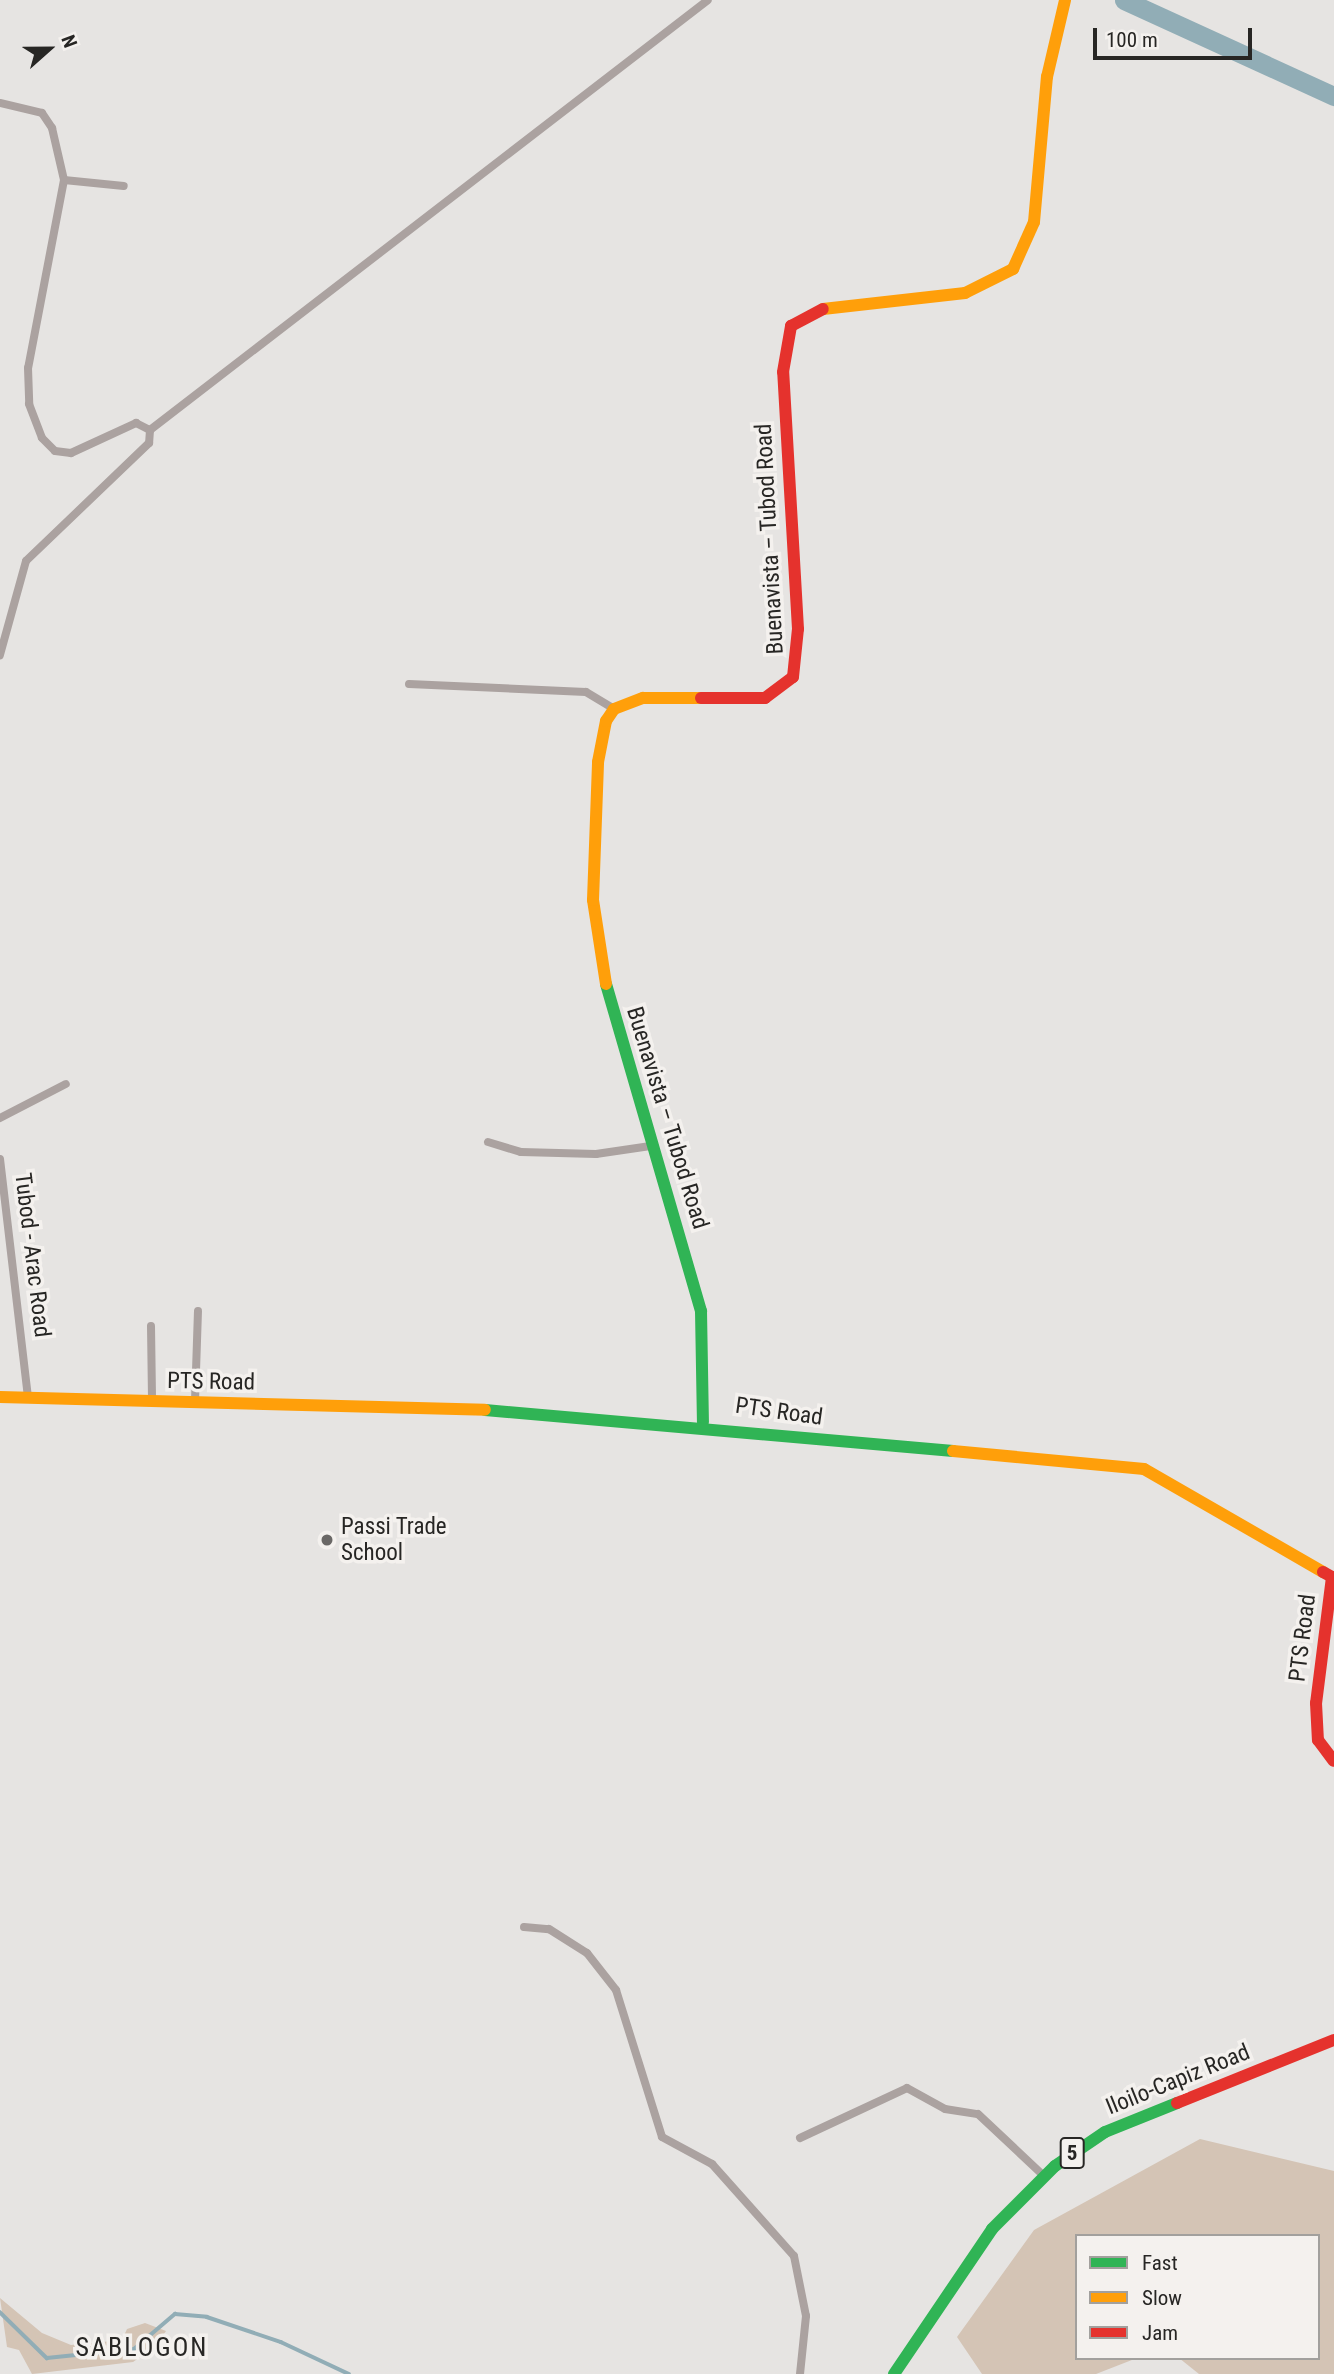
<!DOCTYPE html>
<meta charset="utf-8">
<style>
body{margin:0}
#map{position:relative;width:1334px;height:2374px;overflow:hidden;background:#e6e4e2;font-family:"Roboto Condensed",sans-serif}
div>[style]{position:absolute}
.forest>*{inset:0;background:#d4c4b5}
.stream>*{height:3.5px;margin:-1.75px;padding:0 1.75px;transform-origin:1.75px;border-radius:1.75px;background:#91adb6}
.river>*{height:19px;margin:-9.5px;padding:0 9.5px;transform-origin:9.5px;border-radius:9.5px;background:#91adb6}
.street>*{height:8px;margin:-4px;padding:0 4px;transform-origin:4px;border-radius:4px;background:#aba2a0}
.fast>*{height:12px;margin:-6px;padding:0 6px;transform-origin:6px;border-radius:6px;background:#30b455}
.slow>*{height:12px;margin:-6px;padding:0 6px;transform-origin:6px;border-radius:6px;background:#ff9f0a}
.jam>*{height:12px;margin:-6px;padding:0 6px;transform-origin:6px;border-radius:6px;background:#e5322d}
.dots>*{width:19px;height:19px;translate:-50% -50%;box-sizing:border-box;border:4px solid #f4f1ee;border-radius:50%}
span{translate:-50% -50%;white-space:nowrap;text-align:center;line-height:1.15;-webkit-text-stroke:7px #f4f1ee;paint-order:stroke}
.shield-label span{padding:2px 5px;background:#f4f1ee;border:2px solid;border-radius:5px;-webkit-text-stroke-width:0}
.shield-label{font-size:21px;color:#272624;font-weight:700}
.street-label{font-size:23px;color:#272624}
.poi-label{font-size:23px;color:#272624}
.left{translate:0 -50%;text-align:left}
.quarter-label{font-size:26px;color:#272624;letter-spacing:2px}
.legend{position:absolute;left:1075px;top:2234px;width:245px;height:126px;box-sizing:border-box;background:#f4f1ee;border:2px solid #a2a09d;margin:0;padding:9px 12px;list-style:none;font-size:21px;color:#272624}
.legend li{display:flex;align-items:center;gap:14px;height:35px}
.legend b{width:35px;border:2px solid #a2a09d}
.north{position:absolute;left:14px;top:14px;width:70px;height:70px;-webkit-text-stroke:5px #f4f1ee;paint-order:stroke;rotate:69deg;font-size:19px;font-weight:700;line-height:28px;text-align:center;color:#272624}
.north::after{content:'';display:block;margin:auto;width:24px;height:32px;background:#272624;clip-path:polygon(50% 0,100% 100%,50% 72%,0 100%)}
.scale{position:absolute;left:1093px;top:28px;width:159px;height:32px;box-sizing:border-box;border:4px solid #272624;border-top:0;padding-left:9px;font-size:21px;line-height:24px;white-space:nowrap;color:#272624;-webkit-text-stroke:5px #f4f1ee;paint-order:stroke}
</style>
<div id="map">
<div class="forest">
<div style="clip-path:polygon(1200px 2139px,1334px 2171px,1334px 2374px,1199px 2374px,1179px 2358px,1318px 2358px,1318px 2236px,1077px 2236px,1077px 2358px,1137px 2358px,1096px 2374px,982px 2374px,957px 2337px,1034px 2230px)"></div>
<div style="clip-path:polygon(0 2298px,42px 2333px,71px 2345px,122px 2340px,127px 2329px,145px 2323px,166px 2331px,155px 2347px,133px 2362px,32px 2374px,19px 2350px,7px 2347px)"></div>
</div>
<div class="stream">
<div style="left:0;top:2312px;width:66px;rotate:44.4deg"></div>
<div style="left:47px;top:2358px;width:87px;rotate:-5.9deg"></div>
<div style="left:134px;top:2349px;width:54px;rotate:-40.5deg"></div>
<div style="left:175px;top:2314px;width:32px;rotate:5deg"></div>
<div style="left:207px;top:2317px;width:78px;rotate:18.7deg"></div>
<div style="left:281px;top:2342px;width:75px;rotate:25.2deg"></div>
</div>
<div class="river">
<div style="left:1124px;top:0;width:231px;rotate:24.6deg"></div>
</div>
<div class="street">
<div style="left:0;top:103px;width:43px;rotate:13.4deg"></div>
<div style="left:42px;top:113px;width:18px;rotate:56deg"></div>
<div style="left:52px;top:128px;width:53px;rotate:77deg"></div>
<div style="left:64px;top:180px;width:191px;rotate:100.8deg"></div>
<div style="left:28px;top:368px;width:36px;rotate:88deg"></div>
<div style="left:29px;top:404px;width:36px;rotate:69deg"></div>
<div style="left:42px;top:438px;width:18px;rotate:45deg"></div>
<div style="left:55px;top:451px;width:16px;rotate:7deg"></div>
<div style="left:71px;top:453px;width:72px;rotate:-24.8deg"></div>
<div style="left:136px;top:423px;width:16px;rotate:27deg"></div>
<div style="left:150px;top:430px;width:13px;rotate:94deg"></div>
<div style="left:149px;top:443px;width:170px;rotate:136.2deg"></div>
<div style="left:26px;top:561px;width:98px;rotate:105.5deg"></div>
<div style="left:64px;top:180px;width:60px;rotate:5.7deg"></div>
<div style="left:150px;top:430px;width:704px;rotate:-37.62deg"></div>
<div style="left:409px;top:684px;width:177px;rotate:2.6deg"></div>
<div style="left:586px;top:692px;width:33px;rotate:31deg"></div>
<div style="left:0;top:1118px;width:74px;rotate:-27.3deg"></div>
<div style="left:488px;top:1142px;width:34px;rotate:17deg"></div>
<div style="left:521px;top:1152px;width:75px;rotate:1.5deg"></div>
<div style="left:596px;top:1154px;width:55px;rotate:-8.4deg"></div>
<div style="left:0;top:1159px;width:241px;rotate:83.3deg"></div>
<div style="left:151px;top:1326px;width:76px;rotate:89.2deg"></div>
<div style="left:195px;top:1401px;width:90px;rotate:-88.1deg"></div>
<div style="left:524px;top:1927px;width:25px;rotate:5deg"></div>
<div style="left:549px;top:1929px;width:45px;rotate:32.3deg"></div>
<div style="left:587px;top:1953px;width:47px;rotate:51.9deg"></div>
<div style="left:616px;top:1990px;width:154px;rotate:72.6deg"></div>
<div style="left:662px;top:2137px;width:57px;rotate:28.4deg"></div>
<div style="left:712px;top:2164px;width:123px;rotate:48.3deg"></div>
<div style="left:794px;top:2256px;width:61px;rotate:78.7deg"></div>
<div style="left:806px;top:2316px;width:58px;rotate:95.9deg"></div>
<div style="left:800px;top:2138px;width:118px;rotate:-25deg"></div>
<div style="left:907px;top:2088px;width:43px;rotate:28.9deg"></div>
<div style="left:945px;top:2109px;width:33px;rotate:9deg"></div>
<div style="left:978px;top:2114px;width:91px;rotate:43.2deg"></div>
</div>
<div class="fast">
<div style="left:606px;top:984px;width:341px;rotate:73.8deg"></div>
<div style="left:701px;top:1311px;width:111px;rotate:89deg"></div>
<div style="left:485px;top:1410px;width:470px;rotate:5deg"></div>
<div style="left:894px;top:2374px;width:175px;rotate:-55.9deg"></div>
<div style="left:992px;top:2229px;width:89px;rotate:-45deg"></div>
<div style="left:1055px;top:2166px;width:60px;rotate:-34.2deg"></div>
<div style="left:1105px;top:2132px;width:78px;rotate:-21.9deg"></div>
</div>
<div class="slow">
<div style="left:823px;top:309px;width:143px;rotate:-6.4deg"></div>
<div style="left:965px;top:293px;width:54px;rotate:-26.6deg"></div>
<div style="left:1013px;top:269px;width:51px;rotate:-65.9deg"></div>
<div style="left:1034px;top:222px;width:146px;rotate:-84.9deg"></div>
<div style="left:1047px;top:77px;width:79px;rotate:-76.8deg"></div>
<div style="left:606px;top:984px;width:85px;rotate:-98.8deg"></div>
<div style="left:593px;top:900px;width:138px;rotate:-87.9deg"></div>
<div style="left:598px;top:762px;width:42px;rotate:-79deg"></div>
<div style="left:606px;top:721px;width:14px;rotate:-56deg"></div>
<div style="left:614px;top:709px;width:31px;rotate:-21deg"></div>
<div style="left:643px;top:698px;width:58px"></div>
<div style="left:0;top:1397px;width:485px;rotate:1.5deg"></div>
<div style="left:953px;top:1451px;width:192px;rotate:5.4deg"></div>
<div style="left:1144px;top:1469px;width:207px;rotate:29.9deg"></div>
</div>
<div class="jam">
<div style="left:701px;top:698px;width:64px"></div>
<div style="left:765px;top:698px;width:35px;rotate:-37deg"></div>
<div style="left:793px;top:677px;width:48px;rotate:-84.1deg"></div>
<div style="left:798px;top:629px;width:257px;rotate:-93.3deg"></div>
<div style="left:783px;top:372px;width:47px;rotate:-80.1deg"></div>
<div style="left:791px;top:326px;width:36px;rotate:-28deg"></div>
<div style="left:1323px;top:1572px;width:10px;rotate:29deg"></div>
<div style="left:1332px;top:1577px;width:127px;rotate:97.2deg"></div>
<div style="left:1316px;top:1703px;width:37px;rotate:87deg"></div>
<div style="left:1318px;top:1740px;width:26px;rotate:53deg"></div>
<div style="left:1177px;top:2103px;width:169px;rotate:-21.9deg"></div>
</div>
<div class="dots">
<div style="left:327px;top:1540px;background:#6a6866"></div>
</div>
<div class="shield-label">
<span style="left:1072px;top:2153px">5</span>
</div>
<div class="street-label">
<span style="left:770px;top:539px;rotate:-93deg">Buenavista – Tubod Road</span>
<span style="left:667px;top:1118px;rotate:73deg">Buenavista – Tubod Road</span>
<span style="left:32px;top:1255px;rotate:83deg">Tubod - Arac Road</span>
<span style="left:211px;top:1382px;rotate:1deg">PTS Road</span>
<span style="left:779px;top:1412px;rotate:8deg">PTS Road</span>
<span style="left:1303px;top:1638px;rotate:-83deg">PTS Road</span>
<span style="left:1178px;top:2080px;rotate:-22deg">Iloilo-Capiz Road</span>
</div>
<div class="poi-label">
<span class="left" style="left:341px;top:1540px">Passi Trade<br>School</span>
</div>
<div class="quarter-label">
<span style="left:142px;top:2348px">SABLOGON</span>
</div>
<ul class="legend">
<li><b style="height:9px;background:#30b455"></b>Fast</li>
<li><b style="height:9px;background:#ff9f0a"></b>Slow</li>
<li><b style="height:9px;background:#e5322d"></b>Jam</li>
</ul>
<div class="north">N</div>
<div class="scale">100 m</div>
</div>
